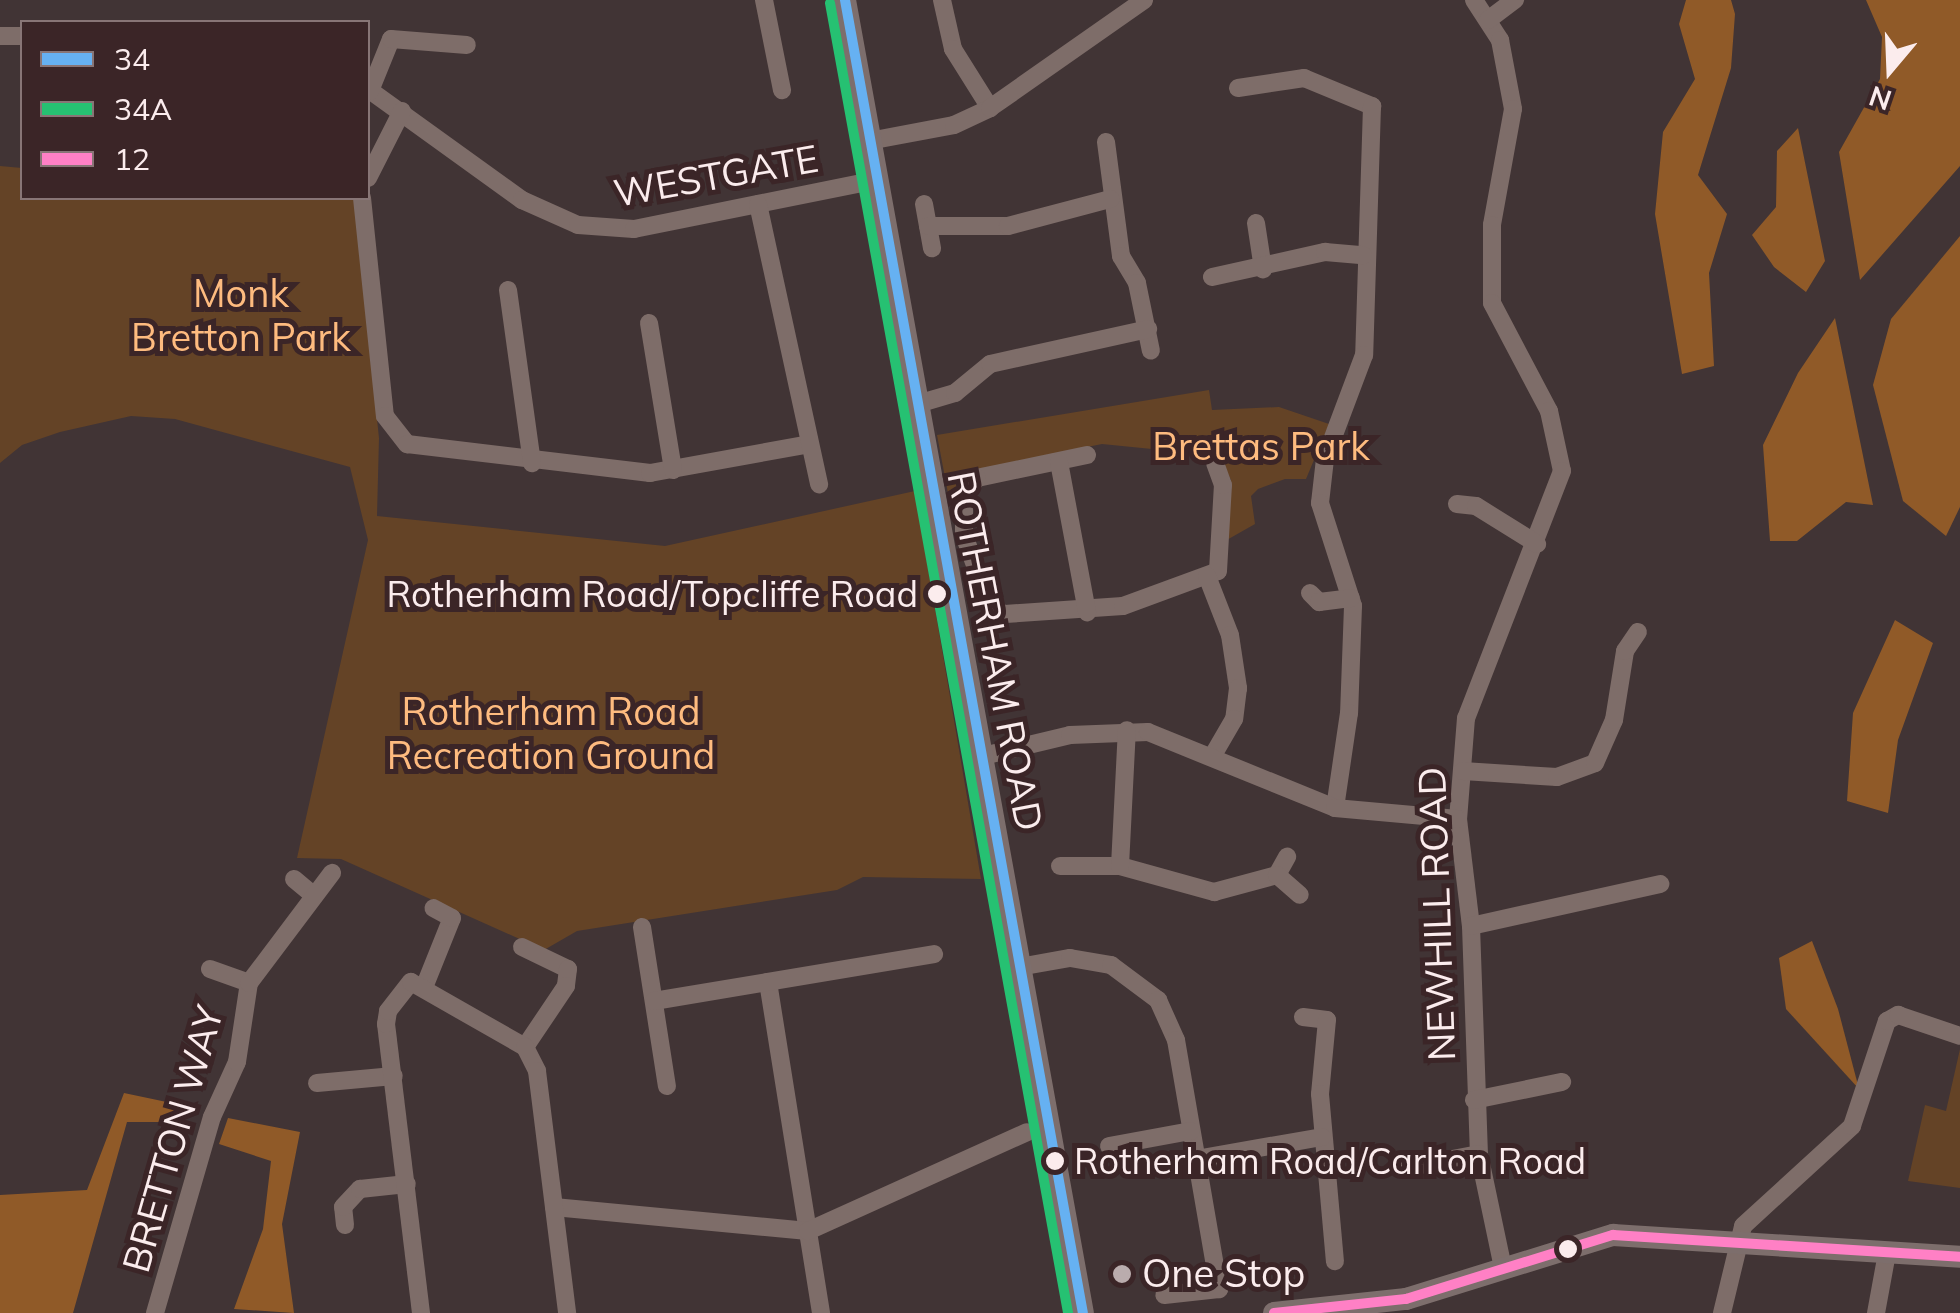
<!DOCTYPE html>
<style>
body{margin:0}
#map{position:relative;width:1960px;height:1313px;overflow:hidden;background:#413435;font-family:Mulish,sans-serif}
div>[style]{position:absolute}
.green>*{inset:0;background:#644326}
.forest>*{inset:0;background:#905a28}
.minor>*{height:18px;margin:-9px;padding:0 9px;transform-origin:9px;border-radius:9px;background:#7e6d69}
.major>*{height:22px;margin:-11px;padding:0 11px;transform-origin:11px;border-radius:11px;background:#7d6e6c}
.bus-1>*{height:10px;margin:-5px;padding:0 5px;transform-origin:5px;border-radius:5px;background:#66b1f2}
.bus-2>*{height:10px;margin:-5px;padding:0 5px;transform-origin:5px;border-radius:5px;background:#26c172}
.bus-3>*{height:10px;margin:-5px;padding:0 5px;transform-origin:5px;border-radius:5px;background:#ff80c5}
.dots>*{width:28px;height:28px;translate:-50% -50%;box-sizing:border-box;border:5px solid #3b2527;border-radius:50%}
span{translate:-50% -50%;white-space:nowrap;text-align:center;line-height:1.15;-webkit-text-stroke:10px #3b2527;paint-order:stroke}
.bus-label{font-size:36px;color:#fbeced}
.right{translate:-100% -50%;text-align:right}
.left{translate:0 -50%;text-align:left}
.street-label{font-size:38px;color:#fbeced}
.park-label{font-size:38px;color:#febb7f}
.poi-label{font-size:38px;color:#fbeced}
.legend{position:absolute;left:20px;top:20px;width:350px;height:180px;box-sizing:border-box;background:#3b2527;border:2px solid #887576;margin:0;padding:12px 18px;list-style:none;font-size:30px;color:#fbeced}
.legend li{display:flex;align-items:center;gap:20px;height:50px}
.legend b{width:50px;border:2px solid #887576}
.north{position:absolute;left:1840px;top:20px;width:100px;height:100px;-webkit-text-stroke:8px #3b2527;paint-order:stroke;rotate:199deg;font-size:28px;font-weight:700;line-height:40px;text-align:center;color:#fbeced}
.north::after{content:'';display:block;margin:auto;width:35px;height:45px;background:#fbeced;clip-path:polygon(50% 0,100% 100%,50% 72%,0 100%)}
</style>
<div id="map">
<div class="green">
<div style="clip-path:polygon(0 166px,22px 168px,22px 198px,354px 198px,379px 438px,377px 516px,665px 546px,915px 491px,981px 879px,863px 877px,837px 890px,577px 931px,544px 950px,341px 859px,297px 858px,368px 540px,350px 467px,175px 419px,131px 416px,60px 432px,22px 445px,0 463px)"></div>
<div style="clip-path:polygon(1209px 390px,1212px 410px,1279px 407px,1329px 424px,1306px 479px,1285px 479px,1258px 489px,1251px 496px,1255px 524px,1225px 541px,1231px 480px,1208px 435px,1162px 450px,1102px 444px,1042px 456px,965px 480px,950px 504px,937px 435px)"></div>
<div style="clip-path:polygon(1960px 1049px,1960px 1188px,1908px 1181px,1925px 1105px,1946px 1111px)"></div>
</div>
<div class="forest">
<div style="clip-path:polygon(1686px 0,1731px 0,1735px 14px,1731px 68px,1698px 175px,1727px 214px,1709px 273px,1714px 366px,1682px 374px,1655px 214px,1663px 132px,1695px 79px,1679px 24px)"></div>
<div style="clip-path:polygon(1866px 0,1960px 0,1960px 166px,1860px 280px,1839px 152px,1880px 79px,1882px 37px)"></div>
<div style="clip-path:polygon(1798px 128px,1825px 261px,1806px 292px,1774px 267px,1752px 235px,1776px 207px,1777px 151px)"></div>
<div style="clip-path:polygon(1960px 236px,1960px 507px,1946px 536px,1903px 501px,1873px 385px,1891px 319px)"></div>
<div style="clip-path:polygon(1835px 318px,1873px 505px,1846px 502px,1797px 541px,1770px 541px,1763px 445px,1798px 373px)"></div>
<div style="clip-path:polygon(1895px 620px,1933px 643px,1898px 740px,1888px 813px,1847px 801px,1853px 713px)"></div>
<div style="clip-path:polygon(1812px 941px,1838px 1009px,1859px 1089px,1786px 1009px,1779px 958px)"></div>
<div style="clip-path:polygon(124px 1093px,181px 1105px,174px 1122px,127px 1122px,73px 1313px,0 1313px,0 1195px,87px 1190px)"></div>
<div style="clip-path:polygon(228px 1118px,300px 1132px,282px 1224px,294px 1313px,234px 1309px,263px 1229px,271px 1161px,219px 1144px)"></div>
</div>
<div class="minor">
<div style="left:764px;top:0;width:92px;rotate:78.7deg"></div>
<div style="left:942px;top:0;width:50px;rotate:77.3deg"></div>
<div style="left:953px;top:49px;width:70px;rotate:57.9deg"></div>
<div style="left:1474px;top:0;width:48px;rotate:57deg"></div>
<div style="left:1500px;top:40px;width:70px;rotate:79.3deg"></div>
<div style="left:1513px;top:109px;width:118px;rotate:100.3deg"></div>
<div style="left:1492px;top:225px;width:78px;rotate:90deg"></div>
<div style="left:1492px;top:303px;width:122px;rotate:62.2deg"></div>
<div style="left:1549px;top:411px;width:61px;rotate:77.8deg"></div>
<div style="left:1562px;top:471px;width:265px;rotate:111.2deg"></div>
<div style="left:1466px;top:718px;width:101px;rotate:94.5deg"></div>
<div style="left:1458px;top:819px;width:108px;rotate:83.1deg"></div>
<div style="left:1471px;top:926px;width:228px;rotate:88deg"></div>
<div style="left:1479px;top:1154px;width:116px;rotate:78.1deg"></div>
<div style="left:1488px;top:20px;width:34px;rotate:-37deg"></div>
<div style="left:0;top:36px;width:22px"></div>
<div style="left:1238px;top:88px;width:67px;rotate:-8.6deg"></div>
<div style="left:1304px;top:78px;width:74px;rotate:22.4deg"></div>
<div style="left:1372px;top:106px;width:249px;rotate:91.8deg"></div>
<div style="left:1364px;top:355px;width:111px;rotate:110.6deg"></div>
<div style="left:1325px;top:459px;width:44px;rotate:96.5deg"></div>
<div style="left:1320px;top:503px;width:108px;rotate:72.2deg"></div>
<div style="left:1353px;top:606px;width:107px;rotate:92.1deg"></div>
<div style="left:1349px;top:713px;width:96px;rotate:98.4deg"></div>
<div style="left:368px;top:89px;width:190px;rotate:35.8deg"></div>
<div style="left:522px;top:200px;width:61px;rotate:24.1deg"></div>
<div style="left:578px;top:225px;width:56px;rotate:4.1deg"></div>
<div style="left:634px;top:229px;width:247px;rotate:-11.4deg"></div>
<div style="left:370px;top:91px;width:56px;rotate:-68deg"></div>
<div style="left:391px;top:39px;width:76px;rotate:4.5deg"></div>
<div style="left:869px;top:141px;width:86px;rotate:-10.7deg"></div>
<div style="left:954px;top:125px;width:40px;rotate:-25deg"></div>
<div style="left:990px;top:108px;width:188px;rotate:-35deg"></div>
<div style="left:1106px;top:142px;width:115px;rotate:82.5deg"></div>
<div style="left:1121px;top:256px;width:31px;rotate:59deg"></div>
<div style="left:1137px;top:283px;width:69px;rotate:78.4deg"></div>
<div style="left:368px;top:178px;width:75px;rotate:-63.1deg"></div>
<div style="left:362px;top:198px;width:219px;rotate:84deg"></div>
<div style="left:385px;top:416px;width:36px;rotate:52deg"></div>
<div style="left:407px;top:444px;width:245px;rotate:6.8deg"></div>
<div style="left:650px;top:473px;width:162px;rotate:-10.3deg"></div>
<div style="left:758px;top:204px;width:287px;rotate:77.7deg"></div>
<div style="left:924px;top:204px;width:45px;rotate:79.7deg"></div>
<div style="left:1256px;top:223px;width:47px;rotate:81.3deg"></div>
<div style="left:928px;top:226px;width:80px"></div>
<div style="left:1008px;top:226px;width:106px;rotate:-14.8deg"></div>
<div style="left:1212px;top:277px;width:116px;rotate:-12.5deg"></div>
<div style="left:1325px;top:252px;width:38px;rotate:5deg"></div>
<div style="left:508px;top:290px;width:175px;rotate:82.1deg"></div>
<div style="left:649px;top:323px;width:149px;rotate:80.7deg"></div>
<div style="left:914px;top:405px;width:43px;rotate:-16.3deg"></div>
<div style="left:955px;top:393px;width:45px;rotate:-39.6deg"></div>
<div style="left:990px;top:364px;width:162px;rotate:-12.5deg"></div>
<div style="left:1087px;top:455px;width:112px;rotate:168.2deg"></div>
<div style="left:977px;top:478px;width:22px;rotate:126deg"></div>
<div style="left:964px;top:496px;width:39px;rotate:90deg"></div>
<div style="left:964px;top:535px;width:79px;rotate:70deg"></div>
<div style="left:991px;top:609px;width:15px;rotate:20deg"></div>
<div style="left:1005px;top:614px;width:118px;rotate:-3.9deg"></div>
<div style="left:1123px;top:606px;width:101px;rotate:-20.2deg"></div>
<div style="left:1218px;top:571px;width:86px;rotate:-86.7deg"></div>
<div style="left:1223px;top:485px;width:23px;rotate:-110deg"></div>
<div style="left:1059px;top:462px;width:153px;rotate:79.4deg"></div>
<div style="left:1457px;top:504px;width:19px;rotate:6deg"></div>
<div style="left:1476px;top:506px;width:72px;rotate:31.9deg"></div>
<div style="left:1207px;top:576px;width:63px;rotate:68.7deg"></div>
<div style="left:1230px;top:635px;width:54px;rotate:81.4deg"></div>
<div style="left:1238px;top:688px;width:31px;rotate:97deg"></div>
<div style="left:1234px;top:719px;width:44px;rotate:120.1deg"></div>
<div style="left:1310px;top:593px;width:13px;rotate:45deg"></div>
<div style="left:1319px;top:602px;width:32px;rotate:-7deg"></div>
<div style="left:979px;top:757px;width:94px;rotate:-13.6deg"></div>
<div style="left:1070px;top:735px;width:78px;rotate:-2.2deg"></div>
<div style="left:1148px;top:732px;width:202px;rotate:22.1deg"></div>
<div style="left:1335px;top:808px;width:123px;rotate:5.1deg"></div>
<div style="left:1463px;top:771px;width:94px;rotate:3.7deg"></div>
<div style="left:1557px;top:777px;width:40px;rotate:-20.2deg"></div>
<div style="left:1595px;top:763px;width:47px;rotate:-66.2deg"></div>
<div style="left:1614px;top:720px;width:70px;rotate:-80.9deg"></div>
<div style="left:1625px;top:651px;width:23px;rotate:-56deg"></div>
<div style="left:1060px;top:866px;width:60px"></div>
<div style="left:1120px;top:866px;width:98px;rotate:15.5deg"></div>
<div style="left:1214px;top:892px;width:65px;rotate:-15.1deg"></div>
<div style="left:1277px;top:875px;width:21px;rotate:-61deg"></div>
<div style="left:1120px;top:866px;width:136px;rotate:-87.1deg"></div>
<div style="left:1277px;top:875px;width:30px;rotate:41deg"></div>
<div style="left:294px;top:879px;width:26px;rotate:40deg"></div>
<div style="left:1471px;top:926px;width:194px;rotate:-12.5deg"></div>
<div style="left:642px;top:927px;width:161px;rotate:81.1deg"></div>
<div style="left:522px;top:947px;width:51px;rotate:25.6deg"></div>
<div style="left:568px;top:969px;width:17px;rotate:97deg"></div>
<div style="left:566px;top:986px;width:73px;rotate:123.9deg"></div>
<div style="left:1019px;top:967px;width:52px;rotate:-10deg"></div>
<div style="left:1070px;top:958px;width:42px;rotate:9.7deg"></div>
<div style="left:1111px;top:965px;width:59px;rotate:36.7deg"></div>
<div style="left:1158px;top:1000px;width:44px;rotate:65.8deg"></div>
<div style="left:1176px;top:1040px;width:253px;rotate:80.2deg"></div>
<div style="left:1219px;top:1289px;width:55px;rotate:173.8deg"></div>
<div style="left:210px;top:969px;width:41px;rotate:19.7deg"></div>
<div style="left:768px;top:982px;width:335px;rotate:80.9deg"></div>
<div style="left:425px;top:985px;width:72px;rotate:-68.1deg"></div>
<div style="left:452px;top:918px;width:21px;rotate:-152deg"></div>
<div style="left:654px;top:1001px;width:284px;rotate:-9.5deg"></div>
<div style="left:1303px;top:1017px;width:24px;rotate:7deg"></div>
<div style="left:1327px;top:1020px;width:74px;rotate:95.4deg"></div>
<div style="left:1320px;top:1094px;width:168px;rotate:84.9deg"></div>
<div style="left:317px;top:1083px;width:77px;rotate:-5.2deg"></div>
<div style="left:1474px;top:1100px;width:90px;rotate:-11.6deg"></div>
<div style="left:1109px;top:1146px;width:83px;rotate:-10.4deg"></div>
<div style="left:1196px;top:1159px;width:128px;rotate:-9.9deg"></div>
<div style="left:1405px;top:1168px;width:75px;rotate:-10.7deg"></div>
<div style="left:554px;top:1207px;width:255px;rotate:5.4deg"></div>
<div style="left:808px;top:1231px;width:240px;rotate:-24.3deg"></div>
<div style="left:345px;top:1225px;width:18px;rotate:-96deg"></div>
<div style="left:343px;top:1207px;width:25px;rotate:-47deg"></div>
<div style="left:360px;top:1189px;width:47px;rotate:-6.1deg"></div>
<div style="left:155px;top:1313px;width:204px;rotate:-73.8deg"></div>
<div style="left:212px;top:1117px;width:60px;rotate:-65.6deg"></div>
<div style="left:237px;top:1062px;width:80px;rotate:-81.4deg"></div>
<div style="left:249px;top:983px;width:138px;rotate:-53deg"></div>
<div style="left:421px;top:1313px;width:291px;rotate:-96.9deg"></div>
<div style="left:386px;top:1024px;width:13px;rotate:-81deg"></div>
<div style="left:388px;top:1011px;width:37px;rotate:-52deg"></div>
<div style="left:411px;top:982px;width:131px;rotate:29.7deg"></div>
<div style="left:525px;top:1047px;width:27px;rotate:63deg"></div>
<div style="left:537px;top:1071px;width:244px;rotate:82.9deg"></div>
<div style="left:1722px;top:1313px;width:89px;rotate:-76.4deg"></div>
<div style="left:1743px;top:1226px;width:148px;rotate:-42.5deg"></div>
<div style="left:1852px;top:1126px;width:111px;rotate:-71.6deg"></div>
<div style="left:1887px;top:1021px;width:13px;rotate:-29deg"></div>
<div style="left:1898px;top:1015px;width:65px;rotate:18.7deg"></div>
<div style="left:1876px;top:1313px;width:61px;rotate:-79.6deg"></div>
</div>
<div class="major">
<div style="left:845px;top:0;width:1334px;rotate:79.73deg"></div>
<div style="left:1274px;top:1313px;width:133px;rotate:-6.1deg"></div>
<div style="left:1406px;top:1299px;width:217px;rotate:-17.2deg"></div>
<div style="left:1613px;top:1235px;width:348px;rotate:3.6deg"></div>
</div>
<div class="bus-1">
<div style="left:845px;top:0;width:1334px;rotate:79.73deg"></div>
</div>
<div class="bus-2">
<div style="left:830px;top:3px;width:1331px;rotate:79.7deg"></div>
</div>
<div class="bus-3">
<div style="left:1274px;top:1313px;width:133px;rotate:-6.1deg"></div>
<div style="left:1406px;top:1299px;width:217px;rotate:-17.2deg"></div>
<div style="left:1613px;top:1235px;width:348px;rotate:3.6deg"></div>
</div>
<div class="dots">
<div style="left:937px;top:594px;background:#fbeced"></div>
<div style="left:1055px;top:1161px;background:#fbeced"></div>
<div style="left:1568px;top:1249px;background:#fbeced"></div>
<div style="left:1122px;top:1274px;background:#baacad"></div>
</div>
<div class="bus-label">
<span class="right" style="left:918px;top:594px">Rotherham Road/Topcliffe Road</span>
<span class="left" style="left:1074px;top:1161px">Rotherham Road/Carlton Road</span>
</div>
<div class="street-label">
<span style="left:716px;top:176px;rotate:-10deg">WESTGATE</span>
<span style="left:995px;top:651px;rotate:79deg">ROTHERHAM ROAD</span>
<span style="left:1437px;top:914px;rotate:-92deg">NEWHILL ROAD</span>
<span style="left:173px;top:1139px;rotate:-74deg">BRETTON WAY</span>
</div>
<div class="park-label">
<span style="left:241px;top:316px">Monk<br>Bretton Park</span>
<span style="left:1261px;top:447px">Brettas Park</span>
<span style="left:551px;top:734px">Rotherham Road<br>Recreation Ground</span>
</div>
<div class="poi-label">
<span class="left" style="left:1142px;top:1274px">One Stop</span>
</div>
<ul class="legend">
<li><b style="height:12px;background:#66b1f2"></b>34</li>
<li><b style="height:12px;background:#26c172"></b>34A</li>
<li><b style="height:12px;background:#ff80c5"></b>12</li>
</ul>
<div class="north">N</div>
</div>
